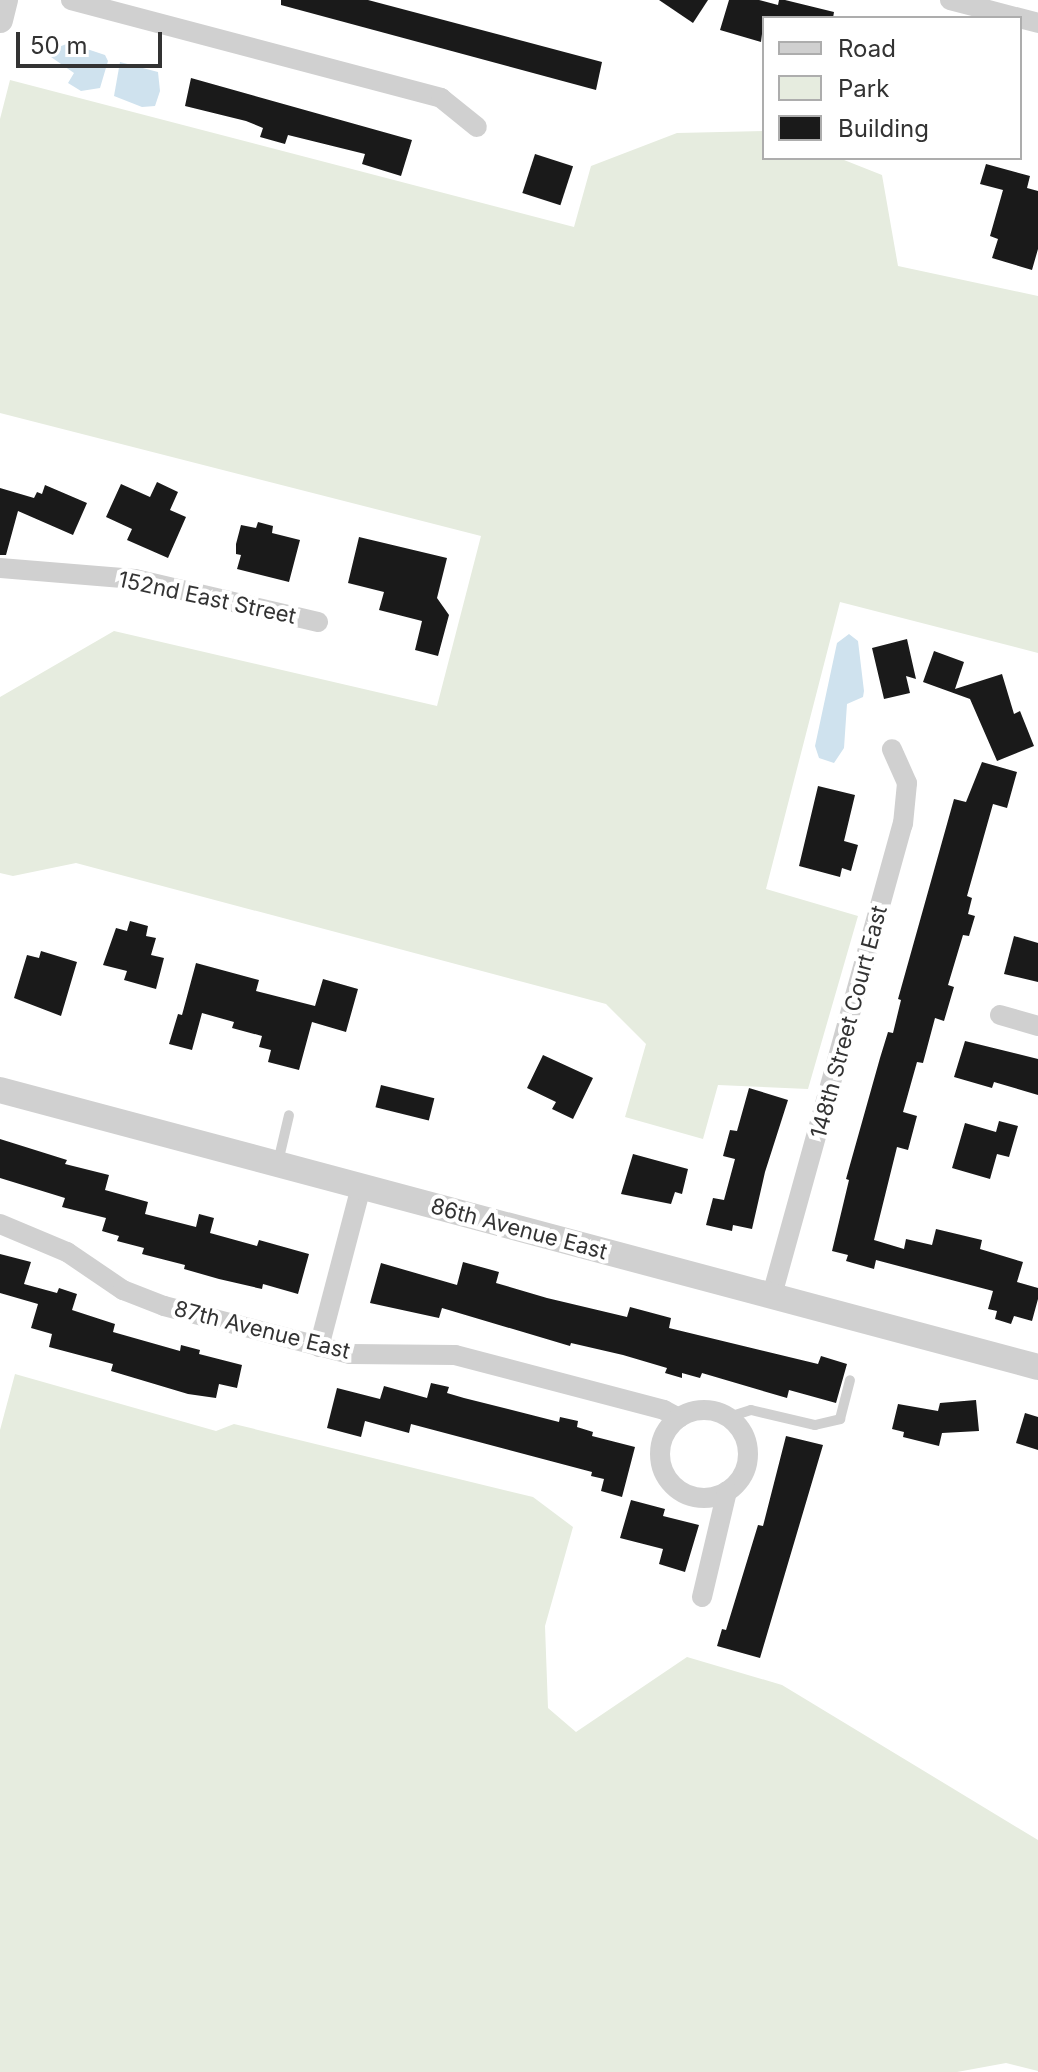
<!DOCTYPE html>
<style>
body{margin:0}
#map{position:relative;width:1038px;height:2072px;overflow:hidden;background:#fff;font-family:Inter,sans-serif}
div>[style]{position:absolute}
.green>*{inset:0;background:#e6ecdf}
.water>*{inset:0;background:#cfe2ee}
.building>*{inset:0;background:#1a1a1a;transform-origin:0 0}
.service>*{height:10px;margin:-5px;padding:0 5px;transform-origin:5px;border-radius:5px;background:#d0d0d0}
.minor>*{height:20px;margin:-10px;padding:0 10px;transform-origin:10px;border-radius:10px;background:#d0d0d0}
.minor>.ring{margin:-10px;padding:0;box-sizing:content-box;background:none;border:20px solid #d0d0d0;border-radius:50%}
.tertiary>*{height:26px;margin:-13px;padding:0 13px;transform-origin:13px;border-radius:13px;background:#d0d0d0}
span{translate:-50% -50%;white-space:nowrap;text-align:center;line-height:1.15;-webkit-text-stroke:8px #fff;paint-order:stroke}
.street-label{font-size:22px;color:#333}
.legend{position:absolute;left:762px;top:16px;width:260px;height:144px;box-sizing:border-box;background:#fff;border:2px solid #adadad;margin:0;padding:10px 14px;list-style:none;font-size:24px;color:#333}
.legend li{display:flex;align-items:center;gap:16px;height:40px}
.legend b{width:40px;border:2px solid #adadad}
.scale{position:absolute;left:16px;top:32px;width:146px;height:36px;box-sizing:border-box;border:4px solid #333;border-top:0;padding-left:10px;font-size:24px;line-height:28px;white-space:nowrap;color:#333;-webkit-text-stroke:6px #fff;paint-order:stroke}
</style>
<div id="map">
<div class="green">
<div style="clip-path:polygon(10px 80px,574px 227px,591px 166px,677px 133px,764px 131px,764px 158px,839px 158px,882px 175px,898px 266px,1038px 296px,1038px 653px,840px 602px,766px 889px,858px 916px,808px 1089px,718px 1085px,703px 1139px,625px 1117px,646px 1044px,606px 1004px,76px 863px,13px 876px,0 873px,0 697px,114px 631px,437px 706px,481px 536px,0 413px,0 119px)"></div>
<div style="clip-path:polygon(15px 1374px,216px 1431px,234px 1424px,533px 1497px,573px 1527px,545px 1626px,548px 1708px,576px 1732px,687px 1657px,782px 1685px,1038px 1840px,1038px 2071px,1006px 2063px,957px 2072px,0 2072px,0 1430px)"></div>
</div>
<div class="water">
<div style="clip-path:polygon(69px 43px,105px 55px,108px 61px,100px 88px,81px 91px,68px 83px,74px 73px,51px 57px,51px 50px)"></div>
<div style="clip-path:polygon(120px 62px,158px 72px,160px 91px,155px 106px,142px 107px,114px 96px)"></div>
<div style="clip-path:polygon(849px 634px,858px 641px,864px 691px,863px 697px,847px 704px,844px 748px,834px 763px,819px 758px,815px 746px,837px 643px)"></div>
</div>
<div class="building">
<div style="clip-path:polygon(281px 0,368px 0,602px 62px,596px 90px,281px 5px)"></div>
<div style="clip-path:polygon(659px 0,708px 0,693px 23px)"></div>
<div style="clip-path:polygon(729px 0,759px 0,778px 5px,779px 0,785px 0,834px 12px,833px 18px,764px 18px,761px 42px,720px 30px)"></div>
<div style="clip-path:polygon(191px 78px,412px 140px,401px 176px,362px 164px,365px 154px,288px 135px,285px 144px,260px 137px,263px 128px,246px 121px,185px 106px)"></div>
<div style="left:535px;top:154px;width:40px;height:41px;rotate:18deg"></div>
<div style="clip-path:polygon(986px 164px,1030px 176px,1027px 188px,1038px 191px,1038px 249px,1032px 270px,992px 258px,998px 239px,990px 236px,1003px 190px,980px 184px)"></div>
<div style="clip-path:polygon(157px 482px,178px 492px,170px 510px,186px 517px,168px 558px,127px 540px,132px 529px,106px 517px,121px 484px,150px 497px)"></div>
<div style="clip-path:polygon(45px 485px,87px 503px,73px 535px,18px 511px,6px 555px,0 555px,0 488px,34px 498px,37px 492px,42px 494px)"></div>
<div style="clip-path:polygon(258px 522px,273px 526px,272px 533px,300px 540px,289px 582px,237px 569px,241px 555px,236px 554px,236px 544px,241px 525px,256px 528px)"></div>
<div style="clip-path:polygon(359px 537px,447px 558px,437px 598px,449px 615px,438px 656px,415px 650px,422px 621px,379px 610px,384px 592px,348px 583px)"></div>
<div style="clip-path:polygon(907px 639px,916px 679px,906px 676px,910px 693px,884px 699px,872px 648px)"></div>
<div style="clip-path:polygon(934px 651px,964px 662px,955px 689px,1002px 674px,1014px 714px,1020px 711px,1034px 746px,997px 761px,970px 699px,923px 682px)"></div>
<div style="clip-path:polygon(982px 762px,1017px 772px,1007px 808px,993px 804px,967px 896px,972px 898px,968px 914px,975px 916px,969px 936px,963px 935px,948px 985px,954px 987px,944px 1021px,935px 1018px,923px 1063px,917px 1062px,903px 1112px,917px 1116px,908px 1150px,897px 1147px,874px 1240px,904px 1249px,906px 1239px,932px 1245px,936px 1229px,982px 1240px,980px 1249px,1023px 1262px,1017px 1282px,1038px 1288px,1038px 1299px,1032px 1321px,1014px 1316px,1011px 1324px,995px 1319px,997px 1311px,988px 1309px,993px 1291px,876px 1260px,874px 1269px,846px 1261px,848px 1255px,832px 1251px,849px 1180px,846px 1179px,880px 1058px,888px 1032px,893px 1033px,901px 1000px,898px 999px,954px 799px,966px 802px)"></div>
<div style="clip-path:polygon(818px 786px,855px 795px,844px 841px,858px 845px,851px 871px,842px 868px,840px 877px,799px 866px)"></div>
<div style="clip-path:polygon(130px 921px,148px 926px,146px 936px,156px 938px,151px 955px,164px 958px,156px 989px,124px 980px,127px 971px,103px 965px,116px 928px,127px 931px)"></div>
<div style="clip-path:polygon(1014px 936px,1038px 943px,1038px 982px,1004px 974px)"></div>
<div style="clip-path:polygon(41px 951px,77px 962px,61px 1016px,14px 998px,27px 955px,39px 958px)"></div>
<div style="clip-path:polygon(196px 963px,259px 980px,256px 991px,315px 1006px,323px 979px,358px 989px,346px 1032px,312px 1022px,299px 1070px,268px 1062px,271px 1050px,259px 1047px,262px 1036px,232px 1028px,234px 1022px,202px 1013px,192px 1050px,169px 1044px,178px 1014px,182px 1015px)"></div>
<div style="clip-path:polygon(965px 1041px,1038px 1059px,1038px 1095px,994px 1082px,992px 1088px,954px 1077px)"></div>
<div style="clip-path:polygon(543px 1055px,593px 1078px,573px 1119px,552px 1109px,556px 1102px,527px 1088px)"></div>
<div style="left:381px;top:1085px;width:55px;height:23px;rotate:14deg"></div>
<div style="clip-path:polygon(749px 1088px,788px 1100px,765px 1172px,752px 1229px,733px 1225px,732px 1231px,706px 1225px,713px 1198px,724px 1200px,735px 1159px,723px 1156px,730px 1130px,737px 1131px)"></div>
<div style="clip-path:polygon(999px 1121px,1018px 1126px,1009px 1157px,997px 1154px,990px 1179px,952px 1168px,965px 1123px,996px 1132px)"></div>
<div style="clip-path:polygon(0 1139px,67px 1160px,65px 1164px,109px 1175px,105px 1190px,148px 1202px,145px 1214px,196px 1227px,199px 1214px,214px 1218px,210px 1233px,257px 1246px,259px 1240px,309px 1254px,298px 1294px,263px 1284px,262px 1289px,219px 1279px,184px 1269px,185px 1265px,142px 1254px,144px 1248px,117px 1241px,119px 1236px,102px 1231px,106px 1218px,62px 1207px,65px 1198px,0 1178px)"></div>
<div style="clip-path:polygon(633px 1154px,688px 1169px,682px 1194px,675px 1192px,671px 1204px,621px 1194px)"></div>
<div style="clip-path:polygon(0 1254px,31px 1262px,24px 1284px,57px 1293px,59px 1288px,77px 1294px,72px 1310px,115px 1324px,113px 1332px,180px 1351px,181px 1345px,200px 1350px,199px 1354px,242px 1365px,237px 1388px,219px 1384px,216px 1398px,188px 1394px,111px 1371px,113px 1364px,49px 1347px,52px 1334px,31px 1328px,38px 1304px,0 1293px)"></div>
<div style="clip-path:polygon(463px 1262px,499px 1272px,496px 1283px,547px 1298px,627px 1317px,630px 1307px,671px 1318px,669px 1328px,818px 1364px,821px 1356px,847px 1364px,836px 1403px,789px 1390px,787px 1398px,702px 1373px,700px 1378px,682px 1373px,682px 1378px,665px 1373px,667px 1368px,623px 1355px,571px 1343px,570px 1346px,442px 1308px,439px 1318px,370px 1303px,381px 1263px,457px 1285px)"></div>
<div style="clip-path:polygon(431px 1383px,449px 1387px,447px 1393px,464px 1398px,559px 1422px,560px 1417px,578px 1421px,577px 1427px,593px 1432px,592px 1436px,635px 1447px,622px 1497px,601px 1491px,604px 1479px,591px 1476px,592px 1472px,411px 1424px,409px 1433px,365px 1421px,361px 1437px,327px 1428px,337px 1388px,380px 1399px,384px 1386px,427px 1398px)"></div>
<div style="clip-path:polygon(976px 1400px,979px 1431px,942px 1433px,939px 1446px,903px 1437px,904px 1432px,892px 1429px,898px 1404px,938px 1411px,940px 1403px)"></div>
<div style="clip-path:polygon(1025px 1413px,1038px 1417px,1038px 1450px,1016px 1443px)"></div>
<div style="clip-path:polygon(786px 1436px,823px 1445px,760px 1658px,717px 1646px,722px 1629px,726px 1630px,758px 1525px,763px 1526px)"></div>
<div style="clip-path:polygon(631px 1500px,665px 1509px,663px 1516px,699px 1525px,685px 1572px,659px 1564px,663px 1549px,620px 1538px)"></div>
</div>
<div class="service">
<div style="left:278px;top:1162px;width:48px;rotate:-76.8deg"></div>
<div style="left:729px;top:1417px;width:23px;rotate:-18deg"></div>
<div style="left:751px;top:1410px;width:66px;rotate:13.2deg"></div>
<div style="left:815px;top:1425px;width:26px;rotate:-13deg"></div>
<div style="left:840px;top:1419px;width:40px;rotate:-75.6deg"></div>
</div>
<div class="minor">
<div style="left:71px;top:0;width:383px;rotate:14.8deg"></div>
<div style="left:441px;top:98px;width:46px;rotate:38.9deg"></div>
<div style="left:950px;top:0;width:91px;rotate:14.6deg"></div>
<div style="left:0;top:568px;width:135px;rotate:4.7deg"></div>
<div style="left:135px;top:579px;width:188px;rotate:13.2deg"></div>
<div style="left:1000px;top:1015px;width:40px;rotate:16deg"></div>
<div style="left:0;top:1224px;width:73px;rotate:22.7deg"></div>
<div style="left:67px;top:1252px;width:68px;rotate:34.2deg"></div>
<div style="left:123px;top:1290px;width:44px;rotate:21.3deg"></div>
<div style="left:164px;top:1306px;width:192px;rotate:14.5deg"></div>
<div style="left:350px;top:1354px;width:105px;rotate:0.5deg"></div>
<div style="left:455px;top:1355px;width:216px;rotate:14.7deg"></div>
<div style="left:664px;top:1410px;width:17px;rotate:28deg"></div>
<div style="left:772px;top:1295px;width:489px;rotate:-74.5deg"></div>
<div style="left:903px;top:824px;width:41px;rotate:-84.4deg"></div>
<div style="left:907px;top:783px;width:37px;rotate:-114deg"></div>
<div style="left:319px;top:1347px;width:165px;rotate:-75.3deg"></div>
<div class="ring" style="left:660px;top:1410px;width:68px;height:68px"></div>
<div style="left:702px;top:1597px;width:109px;rotate:-76.7deg"></div>
</div>
<div class="tertiary">
<div style="left:0;top:20px;width:21px;rotate:-76deg"></div>
<div style="left:0;top:1090px;width:1074px;rotate:14.94deg"></div>
</div>
<div class="street-label">
<span style="left:207px;top:598px;rotate:12deg">152nd East Street</span>
<span style="left:849px;top:1022px;rotate:-75deg">148th Street Court East</span>
<span style="left:519px;top:1229px;rotate:15deg">86th Avenue East</span>
<span style="left:262px;top:1330px;rotate:14deg">87th Avenue East</span>
</div>
<ul class="legend">
<li><b style="height:10px;background:#d0d0d0"></b>Road</li>
<li><b style="height:22px;background:#e6ecdf"></b>Park</li>
<li><b style="height:22px;background:#1a1a1a"></b>Building</li>
</ul>
<div class="scale">50 m</div>
</div>
